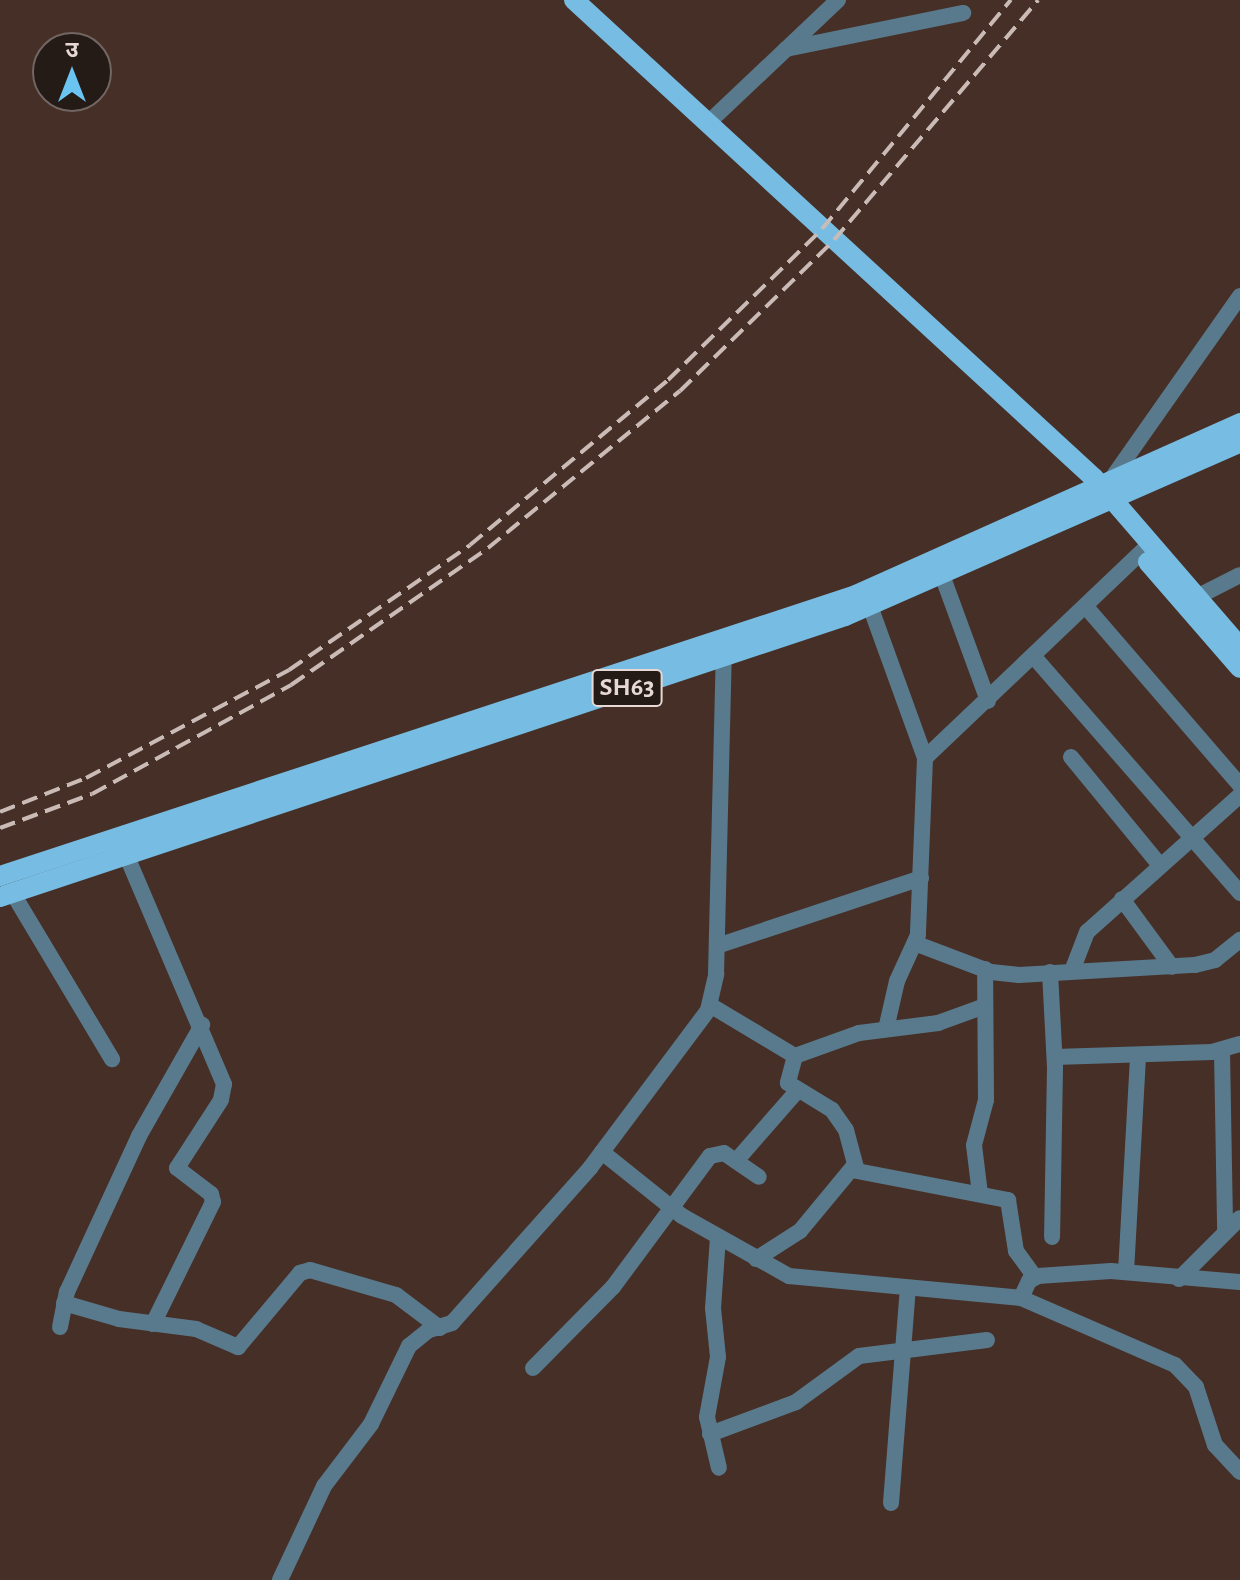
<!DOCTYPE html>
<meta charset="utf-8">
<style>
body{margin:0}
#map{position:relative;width:1240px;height:1580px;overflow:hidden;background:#462f27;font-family:"Alegreya Sans","Noto Sans Devanagari",sans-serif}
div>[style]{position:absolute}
.minor>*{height:16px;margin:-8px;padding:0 8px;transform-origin:8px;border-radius:8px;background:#597a8c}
.major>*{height:20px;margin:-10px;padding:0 10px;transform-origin:10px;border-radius:10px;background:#77bde3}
.rail>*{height:4px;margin-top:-2px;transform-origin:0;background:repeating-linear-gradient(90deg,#cbbbb6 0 16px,transparent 0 24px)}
span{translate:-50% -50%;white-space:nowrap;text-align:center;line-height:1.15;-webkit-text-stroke:8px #241a16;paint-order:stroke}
.shield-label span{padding:2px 6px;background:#241a16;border:2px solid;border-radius:6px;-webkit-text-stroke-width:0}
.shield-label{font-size:26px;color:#e7d8d3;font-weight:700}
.north{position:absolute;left:32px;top:32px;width:80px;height:80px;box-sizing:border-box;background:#241a16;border:2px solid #726662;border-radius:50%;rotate:0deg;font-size:22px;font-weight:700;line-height:32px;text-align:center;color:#e7d8d3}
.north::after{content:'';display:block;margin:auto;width:28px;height:36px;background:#6bc3f2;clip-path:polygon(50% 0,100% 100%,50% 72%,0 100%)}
</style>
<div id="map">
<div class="minor">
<div style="left:786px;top:49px;width:181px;rotate:-11.5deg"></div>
<div style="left:708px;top:123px;width:179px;rotate:-43.4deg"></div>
<div style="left:1110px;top:481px;width:226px;rotate:-54.9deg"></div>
<div style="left:942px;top:575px;width:134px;rotate:69.9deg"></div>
<div style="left:1187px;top:602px;width:59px;rotate:-27deg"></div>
<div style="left:870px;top:606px;width:162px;rotate:70.1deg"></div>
<div style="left:925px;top:758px;width:177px;rotate:92.3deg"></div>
<div style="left:918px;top:935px;width:51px;rotate:114.5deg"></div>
<div style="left:897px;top:981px;width:49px;rotate:102.9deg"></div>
<div style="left:1087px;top:608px;width:234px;rotate:49.2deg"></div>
<div style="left:1035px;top:658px;width:312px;rotate:48.9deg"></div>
<div style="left:1071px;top:757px;width:139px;rotate:50.6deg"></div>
<div style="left:925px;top:758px;width:311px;rotate:-43.6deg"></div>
<div style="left:122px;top:845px;width:260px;rotate:66.9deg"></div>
<div style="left:224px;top:1084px;width:16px;rotate:101deg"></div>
<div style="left:221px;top:1100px;width:81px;rotate:122.9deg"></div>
<div style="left:177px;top:1168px;width:43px;rotate:37.4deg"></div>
<div style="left:211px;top:1194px;width:8px;rotate:76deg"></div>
<div style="left:213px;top:1202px;width:136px;rotate:116.2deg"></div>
<div style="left:12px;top:892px;width:195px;rotate:59.1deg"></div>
<div style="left:1122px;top:899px;width:84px;rotate:53.7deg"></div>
<div style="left:917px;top:944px;width:79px;rotate:20.7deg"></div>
<div style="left:991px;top:972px;width:28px;rotate:6deg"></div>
<div style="left:1019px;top:975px;width:176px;rotate:-3.3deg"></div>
<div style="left:1195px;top:965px;width:21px;rotate:-14deg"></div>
<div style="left:1215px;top:960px;width:32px;rotate:-39deg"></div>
<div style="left:717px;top:946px;width:215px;rotate:-18.4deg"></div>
<div style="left:1072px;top:971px;width:42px;rotate:-69deg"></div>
<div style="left:1087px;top:932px;width:205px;rotate:-41.8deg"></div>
<div style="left:1050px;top:972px;width:96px;rotate:87deg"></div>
<div style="left:1055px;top:1068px;width:169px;rotate:91deg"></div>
<div style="left:710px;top:1005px;width:99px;rotate:31deg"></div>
<div style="left:795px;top:1056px;width:68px;rotate:-19.8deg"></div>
<div style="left:859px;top:1033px;width:80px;rotate:-7.2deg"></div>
<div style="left:938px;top:1023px;width:47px;rotate:-20deg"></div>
<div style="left:1222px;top:1051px;width:180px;rotate:89deg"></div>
<div style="left:795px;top:1056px;width:28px;rotate:105deg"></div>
<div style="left:788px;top:1083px;width:52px;rotate:31.5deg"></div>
<div style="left:832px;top:1110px;width:24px;rotate:55deg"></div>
<div style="left:846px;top:1130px;width:42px;rotate:75deg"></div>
<div style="left:857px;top:1171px;width:154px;rotate:10.9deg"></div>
<div style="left:1008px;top:1200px;width:52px;rotate:81.1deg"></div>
<div style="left:1016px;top:1251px;width:32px;rotate:54deg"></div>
<div style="left:1055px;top:1057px;width:157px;rotate:-1.8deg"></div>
<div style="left:1212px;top:1052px;width:29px;rotate:-16deg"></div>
<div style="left:602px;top:1152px;width:102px;rotate:38.7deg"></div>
<div style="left:682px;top:1216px;width:123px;rotate:29.3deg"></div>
<div style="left:789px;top:1276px;width:233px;rotate:5.4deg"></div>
<div style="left:1021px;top:1298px;width:168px;rotate:23.5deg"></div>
<div style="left:1175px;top:1365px;width:30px;rotate:46deg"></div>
<div style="left:1196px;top:1387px;width:61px;rotate:71.9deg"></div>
<div style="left:1215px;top:1445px;width:37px;rotate:47deg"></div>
<div style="left:736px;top:1161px;width:94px;rotate:-48.9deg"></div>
<div style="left:980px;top:1194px;width:49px;rotate:-97deg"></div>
<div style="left:974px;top:1145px;width:47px;rotate:-75.1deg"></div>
<div style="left:986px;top:1100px;width:131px;rotate:-90.4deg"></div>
<div style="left:718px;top:1237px;width:71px;rotate:94deg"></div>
<div style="left:713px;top:1308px;width:49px;rotate:84.2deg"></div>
<div style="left:718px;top:1357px;width:61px;rotate:100.4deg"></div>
<div style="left:707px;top:1417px;width:52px;rotate:76.8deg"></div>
<div style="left:756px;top:1259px;width:52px;rotate:-32.5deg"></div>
<div style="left:800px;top:1231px;width:83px;rotate:-50.4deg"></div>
<div style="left:1126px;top:1272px;width:216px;rotate:-86.8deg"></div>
<div style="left:1179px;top:1279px;width:86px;rotate:-45deg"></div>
<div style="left:1021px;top:1298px;width:19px;rotate:-65deg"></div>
<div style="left:1029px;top:1281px;width:10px;rotate:-29deg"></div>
<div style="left:1038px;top:1276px;width:73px;rotate:-3.9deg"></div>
<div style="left:1111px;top:1271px;width:129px;rotate:4.9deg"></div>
<div style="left:64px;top:1303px;width:57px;rotate:16.2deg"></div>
<div style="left:119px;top:1319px;width:78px;rotate:7.4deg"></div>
<div style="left:196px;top:1329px;width:46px;rotate:23.2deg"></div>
<div style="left:238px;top:1347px;width:97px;rotate:-50deg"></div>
<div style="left:300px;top:1273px;width:10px;rotate:-17deg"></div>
<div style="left:310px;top:1270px;width:90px;rotate:16.2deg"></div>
<div style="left:396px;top:1295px;width:55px;rotate:36.9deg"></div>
<div style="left:60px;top:1327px;width:36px;rotate:-79deg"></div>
<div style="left:67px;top:1292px;width:172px;rotate:-65.2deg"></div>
<div style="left:139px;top:1136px;width:128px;rotate:-60.4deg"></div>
<div style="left:533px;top:1368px;width:114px;rotate:-45.4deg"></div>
<div style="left:613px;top:1287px;width:163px;rotate:-53.5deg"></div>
<div style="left:710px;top:1156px;width:14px;rotate:-12deg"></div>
<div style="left:724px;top:1153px;width:42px;rotate:34.4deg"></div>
<div style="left:710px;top:1434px;width:92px;rotate:-20.4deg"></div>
<div style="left:796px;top:1402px;width:78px;rotate:-36.1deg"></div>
<div style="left:859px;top:1356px;width:129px;rotate:-7.1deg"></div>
<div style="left:891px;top:1503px;width:216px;rotate:-85.5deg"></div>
<div style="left:280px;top:1580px;width:104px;rotate:-64.9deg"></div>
<div style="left:324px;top:1486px;width:78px;rotate:-52.8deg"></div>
<div style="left:371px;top:1424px;width:87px;rotate:-64deg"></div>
<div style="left:409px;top:1346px;width:26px;rotate:-39deg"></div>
<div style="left:429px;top:1330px;width:24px;rotate:-17deg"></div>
<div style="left:452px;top:1323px;width:208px;rotate:-48.3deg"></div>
<div style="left:590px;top:1168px;width:197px;rotate:-53.2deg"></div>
<div style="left:708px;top:1010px;width:37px;rotate:-77deg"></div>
<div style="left:716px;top:974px;width:328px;rotate:-88.6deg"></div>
</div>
<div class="major">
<div style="left:574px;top:0;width:706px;rotate:42.59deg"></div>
<div style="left:1094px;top:478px;width:223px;rotate:49.2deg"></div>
<div style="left:1148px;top:562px;width:140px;rotate:49deg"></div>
<div style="left:0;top:876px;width:901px;rotate:-18.17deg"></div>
<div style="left:856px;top:595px;width:421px;rotate:-24.1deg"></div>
<div style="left:0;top:897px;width:890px;rotate:-18.39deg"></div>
<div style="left:845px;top:616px;width:431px;rotate:-23.7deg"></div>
</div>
<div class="rail">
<div style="left:0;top:812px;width:92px;rotate:-21.6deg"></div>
<div style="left:86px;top:778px;width:230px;rotate:-28deg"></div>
<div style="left:289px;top:670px;width:220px;rotate:-34.6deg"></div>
<div style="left:470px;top:545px;width:258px;rotate:-39.8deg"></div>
<div style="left:668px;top:380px;width:216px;rotate:-44.4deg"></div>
<div style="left:822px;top:229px;width:297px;rotate:-50.5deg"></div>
<div style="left:0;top:828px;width:98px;rotate:-20.3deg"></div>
<div style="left:92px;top:794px;width:227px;rotate:-28.7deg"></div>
<div style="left:291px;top:685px;width:240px;rotate:-34.8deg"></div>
<div style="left:488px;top:548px;width:248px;rotate:-39.3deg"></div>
<div style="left:680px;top:391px;width:216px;rotate:-44.4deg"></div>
<div style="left:834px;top:240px;width:315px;rotate:-49.6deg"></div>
</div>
<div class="shield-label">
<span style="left:627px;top:688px">SH63</span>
</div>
<div class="north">उ</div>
</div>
